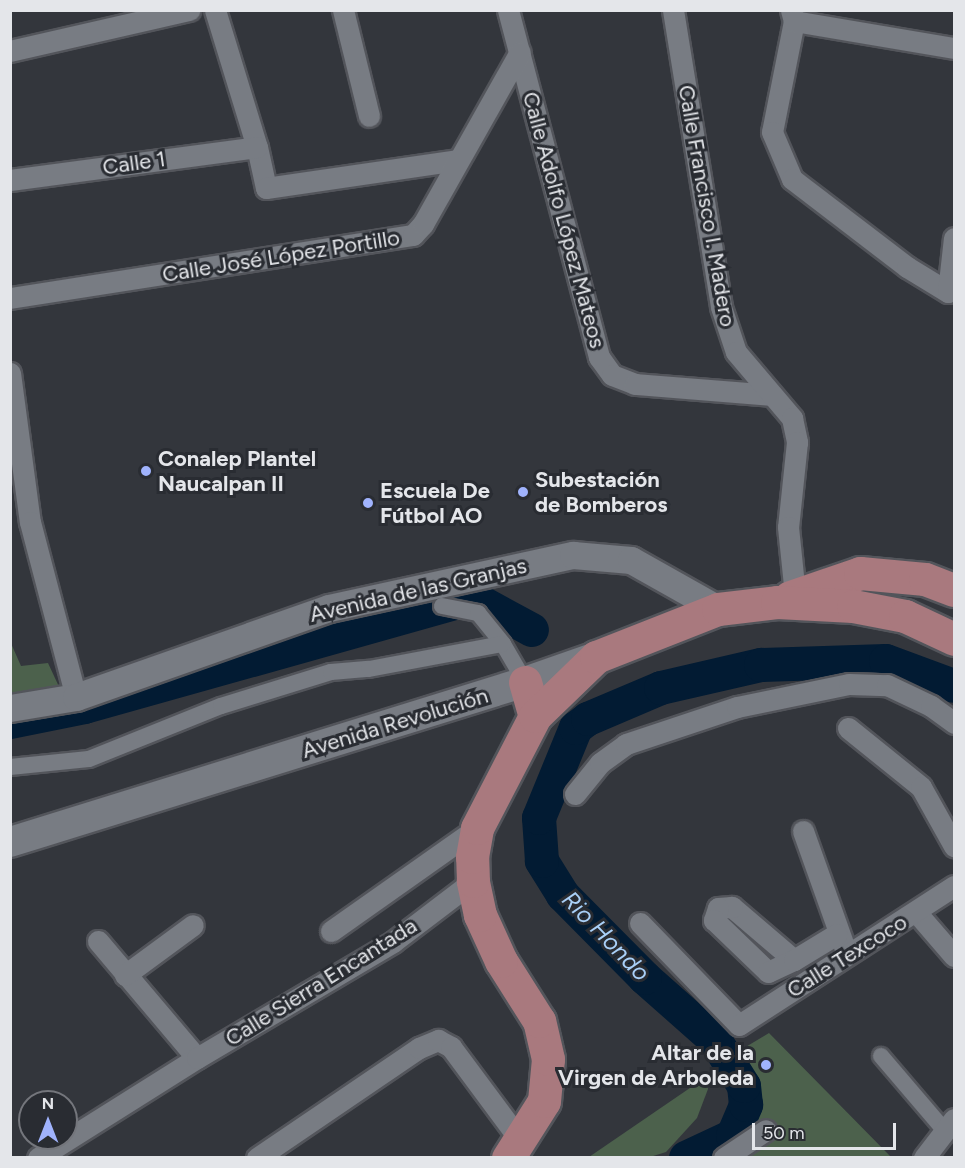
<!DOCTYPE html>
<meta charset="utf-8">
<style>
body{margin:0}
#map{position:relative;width:965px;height:1168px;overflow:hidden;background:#33363c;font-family:Figtree,sans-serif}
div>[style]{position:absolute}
.green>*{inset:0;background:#4c614c}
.river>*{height:34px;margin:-17px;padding:0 17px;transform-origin:17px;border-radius:17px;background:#021b33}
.roads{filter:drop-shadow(2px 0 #53555b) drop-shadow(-2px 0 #53555b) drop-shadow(0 2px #53555b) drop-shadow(0 -2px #53555b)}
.pedestrian>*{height:16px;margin:-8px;padding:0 8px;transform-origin:8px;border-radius:8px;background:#787c83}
.minor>*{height:21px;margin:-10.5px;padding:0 10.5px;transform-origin:10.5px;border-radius:10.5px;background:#787c83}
.tertiary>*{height:27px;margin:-13.5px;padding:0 13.5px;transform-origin:13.5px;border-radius:13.5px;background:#787c83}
.secondary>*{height:30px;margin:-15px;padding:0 15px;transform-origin:15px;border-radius:15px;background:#787c83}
.primary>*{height:33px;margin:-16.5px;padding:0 16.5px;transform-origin:16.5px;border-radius:16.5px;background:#a9797e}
.dots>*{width:16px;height:16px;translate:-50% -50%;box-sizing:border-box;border:3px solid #292c32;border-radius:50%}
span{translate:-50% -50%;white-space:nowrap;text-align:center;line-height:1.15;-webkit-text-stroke:6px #292c32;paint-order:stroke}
.street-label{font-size:22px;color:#e4e6ea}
.poi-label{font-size:22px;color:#e4e6ea;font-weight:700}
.left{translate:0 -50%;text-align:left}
.right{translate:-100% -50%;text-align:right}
.water-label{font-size:24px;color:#a9d0f8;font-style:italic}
.frame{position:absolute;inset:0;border:12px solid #e4e6ea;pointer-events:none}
.north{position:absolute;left:18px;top:1090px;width:60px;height:60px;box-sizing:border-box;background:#292c32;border:2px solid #74767c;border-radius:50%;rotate:0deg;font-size:16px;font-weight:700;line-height:24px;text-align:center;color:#e4e6ea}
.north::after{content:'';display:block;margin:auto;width:21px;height:27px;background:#a0b3fd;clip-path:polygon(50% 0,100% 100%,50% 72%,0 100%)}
.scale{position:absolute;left:752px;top:1123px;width:144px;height:27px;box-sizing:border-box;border:3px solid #e4e6ea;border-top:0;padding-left:8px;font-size:18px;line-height:21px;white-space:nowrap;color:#e4e6ea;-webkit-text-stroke:4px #292c32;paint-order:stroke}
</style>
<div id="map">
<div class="green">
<div style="clip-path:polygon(10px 641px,21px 666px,48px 663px,61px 691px,11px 697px)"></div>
<div style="clip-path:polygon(769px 1033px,891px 1157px,729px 1158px,749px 1145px,755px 1115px,753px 1080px,734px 1054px)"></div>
<div style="clip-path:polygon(706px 1077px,708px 1089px,697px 1118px,666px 1152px,650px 1157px,589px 1157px)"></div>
</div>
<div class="river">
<div style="left:10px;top:722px;width:76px;rotate:-11.3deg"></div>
<div style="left:85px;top:707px;width:403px;rotate:-15.7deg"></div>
<div style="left:473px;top:598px;width:67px;rotate:28.5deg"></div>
<div style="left:686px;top:1158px;width:52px;rotate:-25.1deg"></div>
<div style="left:733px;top:1136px;width:34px;rotate:-67deg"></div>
<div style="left:746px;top:1105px;width:19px;rotate:-96deg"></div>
<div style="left:744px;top:1086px;width:54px;rotate:-122.2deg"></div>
<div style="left:715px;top:1040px;width:94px;rotate:-138.5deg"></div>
<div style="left:645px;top:978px;width:117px;rotate:-134.7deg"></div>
<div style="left:563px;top:895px;width:40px;rotate:-122deg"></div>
<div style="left:542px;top:861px;width:43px;rotate:-94deg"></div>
<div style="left:539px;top:818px;width:97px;rotate:-67.7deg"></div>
<div style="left:576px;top:728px;width:15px;rotate:-37deg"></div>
<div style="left:588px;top:719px;width:79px;rotate:-23deg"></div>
<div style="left:661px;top:688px;width:103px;rotate:-13deg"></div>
<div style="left:761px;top:665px;width:125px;rotate:-1.8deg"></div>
<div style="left:886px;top:661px;width:72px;rotate:20.2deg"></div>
</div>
<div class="roads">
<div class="pedestrian">
<div style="left:442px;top:606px;width:37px;rotate:11deg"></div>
<div style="left:478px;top:613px;width:40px;rotate:51deg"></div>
<div style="left:503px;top:644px;width:44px;rotate:59.9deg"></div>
<div style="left:10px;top:767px;width:79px;rotate:-5.8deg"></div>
<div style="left:89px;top:759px;width:142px;rotate:-21.9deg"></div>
<div style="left:221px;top:706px;width:115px;rotate:-17.2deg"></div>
<div style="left:331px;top:672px;width:38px;rotate:-5deg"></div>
<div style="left:369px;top:669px;width:136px;rotate:-10.6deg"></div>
<div style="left:881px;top:1056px;width:99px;rotate:49.5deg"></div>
</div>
<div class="minor">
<div style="left:215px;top:10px;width:143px;rotate:73deg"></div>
<div style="left:257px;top:147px;width:42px;rotate:77.6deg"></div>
<div style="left:266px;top:188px;width:193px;rotate:-8.3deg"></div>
<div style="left:343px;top:10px;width:109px;rotate:76.2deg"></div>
<div style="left:508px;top:10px;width:359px;rotate:75.3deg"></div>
<div style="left:599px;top:357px;width:22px;rotate:54deg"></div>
<div style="left:612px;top:375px;width:25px;rotate:21deg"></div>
<div style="left:635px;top:384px;width:137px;rotate:4.6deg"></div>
<div style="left:673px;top:10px;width:301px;rotate:80.8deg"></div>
<div style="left:721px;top:307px;width:47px;rotate:71.6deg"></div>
<div style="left:736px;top:352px;width:87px;rotate:49.7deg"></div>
<div style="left:792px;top:418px;width:25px;rotate:78deg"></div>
<div style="left:797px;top:442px;width:85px;rotate:96deg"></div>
<div style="left:788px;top:527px;width:68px;rotate:84.1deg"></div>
<div style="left:791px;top:10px;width:11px;rotate:75deg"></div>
<div style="left:794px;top:21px;width:113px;rotate:101.2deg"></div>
<div style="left:772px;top:132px;width:51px;rotate:66.9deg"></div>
<div style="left:792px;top:179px;width:145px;rotate:37.4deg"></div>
<div style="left:907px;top:267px;width:48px;rotate:31.4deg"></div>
<div style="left:948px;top:292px;width:54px;rotate:-83.7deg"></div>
<div style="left:794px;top:21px;width:162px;rotate:9.6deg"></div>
<div style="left:10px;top:51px;width:184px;rotate:-12.9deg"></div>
<div style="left:10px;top:180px;width:249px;rotate:-7.6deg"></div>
<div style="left:10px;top:298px;width:408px;rotate:-8.9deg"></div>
<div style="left:413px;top:235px;width:15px;rotate:-48deg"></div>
<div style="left:423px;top:224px;width:197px;rotate:-60.6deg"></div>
<div style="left:10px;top:373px;width:150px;rotate:82.4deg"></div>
<div style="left:30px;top:522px;width:181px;rotate:75.3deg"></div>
<div style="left:848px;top:728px;width:94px;rotate:38.9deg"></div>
<div style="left:921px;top:787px;width:68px;rotate:60.8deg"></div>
<div style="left:575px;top:794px;width:40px;rotate:-51deg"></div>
<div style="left:600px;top:763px;width:32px;rotate:-36deg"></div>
<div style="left:626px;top:744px;width:117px;rotate:-18.4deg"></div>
<div style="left:737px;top:707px;width:114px;rotate:-11.6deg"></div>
<div style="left:849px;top:684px;width:38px;rotate:2deg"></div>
<div style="left:887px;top:685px;width:49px;rotate:25.5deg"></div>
<div style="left:931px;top:706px;width:29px;rotate:36deg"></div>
<div style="left:803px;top:831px;width:122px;rotate:70.4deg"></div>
<div style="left:916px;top:912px;width:58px;rotate:49.2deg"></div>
<div style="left:640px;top:923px;width:142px;rotate:45.9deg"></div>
<div style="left:739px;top:1025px;width:256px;rotate:-32.9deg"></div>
<div style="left:331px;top:931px;width:179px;rotate:-35.2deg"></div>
<div style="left:98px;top:941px;width:153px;rotate:49.8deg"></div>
<div style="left:794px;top:960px;width:82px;rotate:-139.5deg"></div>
<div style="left:732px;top:907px;width:14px;rotate:176deg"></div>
<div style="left:718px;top:908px;width:13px;rotate:108deg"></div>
<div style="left:714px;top:920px;width:75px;rotate:43.9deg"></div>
<div style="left:768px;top:972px;width:29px;rotate:-25deg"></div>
<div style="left:794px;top:960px;width:50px;rotate:-31.2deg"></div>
<div style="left:125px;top:975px;width:84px;rotate:-36.3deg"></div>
<div style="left:38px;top:1158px;width:188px;rotate:-32.2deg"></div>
<div style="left:197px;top:1058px;width:228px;rotate:-30.6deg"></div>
<div style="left:393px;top:942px;width:101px;rotate:-37.3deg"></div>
<div style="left:257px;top:1158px;width:196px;rotate:-34.2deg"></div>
<div style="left:419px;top:1048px;width:21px;rotate:-23deg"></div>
<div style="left:438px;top:1040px;width:15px;rotate:28deg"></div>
<div style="left:451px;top:1047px;width:116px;rotate:53.4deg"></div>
<div style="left:724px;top:1158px;width:50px;rotate:-33.7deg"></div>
<div style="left:924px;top:1158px;width:49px;rotate:-52.4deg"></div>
</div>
<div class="tertiary">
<div style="left:10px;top:708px;width:67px;rotate:-9.5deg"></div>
<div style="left:76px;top:697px;width:268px;rotate:-19.4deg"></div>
<div style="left:329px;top:608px;width:250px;rotate:-12.3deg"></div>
<div style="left:573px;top:555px;width:58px;rotate:4.9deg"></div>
<div style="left:631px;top:560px;width:100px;rotate:29.4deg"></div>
</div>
<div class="secondary">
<div style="left:10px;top:842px;width:539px;rotate:-17.26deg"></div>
<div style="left:525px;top:682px;width:75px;rotate:-19.4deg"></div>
</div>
<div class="primary">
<div style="left:790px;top:597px;width:74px;rotate:-18.9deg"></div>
<div style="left:860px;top:573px;width:65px;rotate:5.3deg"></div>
<div style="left:925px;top:579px;width:31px;rotate:21deg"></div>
<div style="left:525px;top:682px;width:35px;rotate:74deg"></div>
<div style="left:508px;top:1158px;width:67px;rotate:-57.7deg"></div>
<div style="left:544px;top:1101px;width:42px;rotate:-84.6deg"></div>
<div style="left:548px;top:1059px;width:39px;rotate:-103deg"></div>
<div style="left:539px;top:1021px;width:71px;rotate:-122.3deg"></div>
<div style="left:501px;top:961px;width:51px;rotate:-114.5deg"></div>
<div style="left:480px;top:915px;width:35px;rotate:-102deg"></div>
<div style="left:473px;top:881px;width:24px;rotate:-92deg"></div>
<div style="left:472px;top:857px;width:29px;rotate:-80deg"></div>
<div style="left:477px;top:828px;width:126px;rotate:-62.6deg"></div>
<div style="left:535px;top:716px;width:85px;rotate:-44deg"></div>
<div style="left:596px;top:657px;width:131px;rotate:-21.5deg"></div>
<div style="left:718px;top:609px;width:59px;rotate:-6.8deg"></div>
<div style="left:777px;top:602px;width:76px;rotate:3deg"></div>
<div style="left:853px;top:606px;width:53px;rotate:10.9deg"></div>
<div style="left:905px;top:616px;width:54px;rotate:25.1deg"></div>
</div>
</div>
<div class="dots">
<div style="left:146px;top:471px;background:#a0b3fd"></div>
<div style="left:523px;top:492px;background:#a0b3fd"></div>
<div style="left:368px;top:503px;background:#a0b3fd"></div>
<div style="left:766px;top:1065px;background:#a0b3fd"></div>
</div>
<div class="street-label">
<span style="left:134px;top:163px;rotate:-8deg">Calle 1</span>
<span style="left:707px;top:206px;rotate:80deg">Calle Francisco I. Madero</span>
<span style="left:564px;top:220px;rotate:75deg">Calle Adolfo López Mateos</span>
<span style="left:281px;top:256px;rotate:-9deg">Calle José López Portillo</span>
<span style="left:418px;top:590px;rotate:-13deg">Avenida de las Granjas</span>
<span style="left:395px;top:723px;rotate:-17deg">Avenida Revolución</span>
<span style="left:847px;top:956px;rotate:-32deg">Calle Texcoco</span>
<span style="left:321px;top:982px;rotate:-32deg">Calle Sierra Encantada</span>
</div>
<div class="poi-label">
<span class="left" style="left:158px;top:471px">Conalep Plantel<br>Naucalpan II</span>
<span class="left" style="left:535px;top:492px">Subestación<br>de Bomberos</span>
<span class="left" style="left:380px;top:503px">Escuela De<br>Fútbol AO</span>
<span class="right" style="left:754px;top:1065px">Altar de la<br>Virgen de Arboleda</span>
</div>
<div class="water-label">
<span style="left:606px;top:936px;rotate:46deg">Rio Hondo</span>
</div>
<div class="frame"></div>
<div class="north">N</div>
<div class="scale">50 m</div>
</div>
